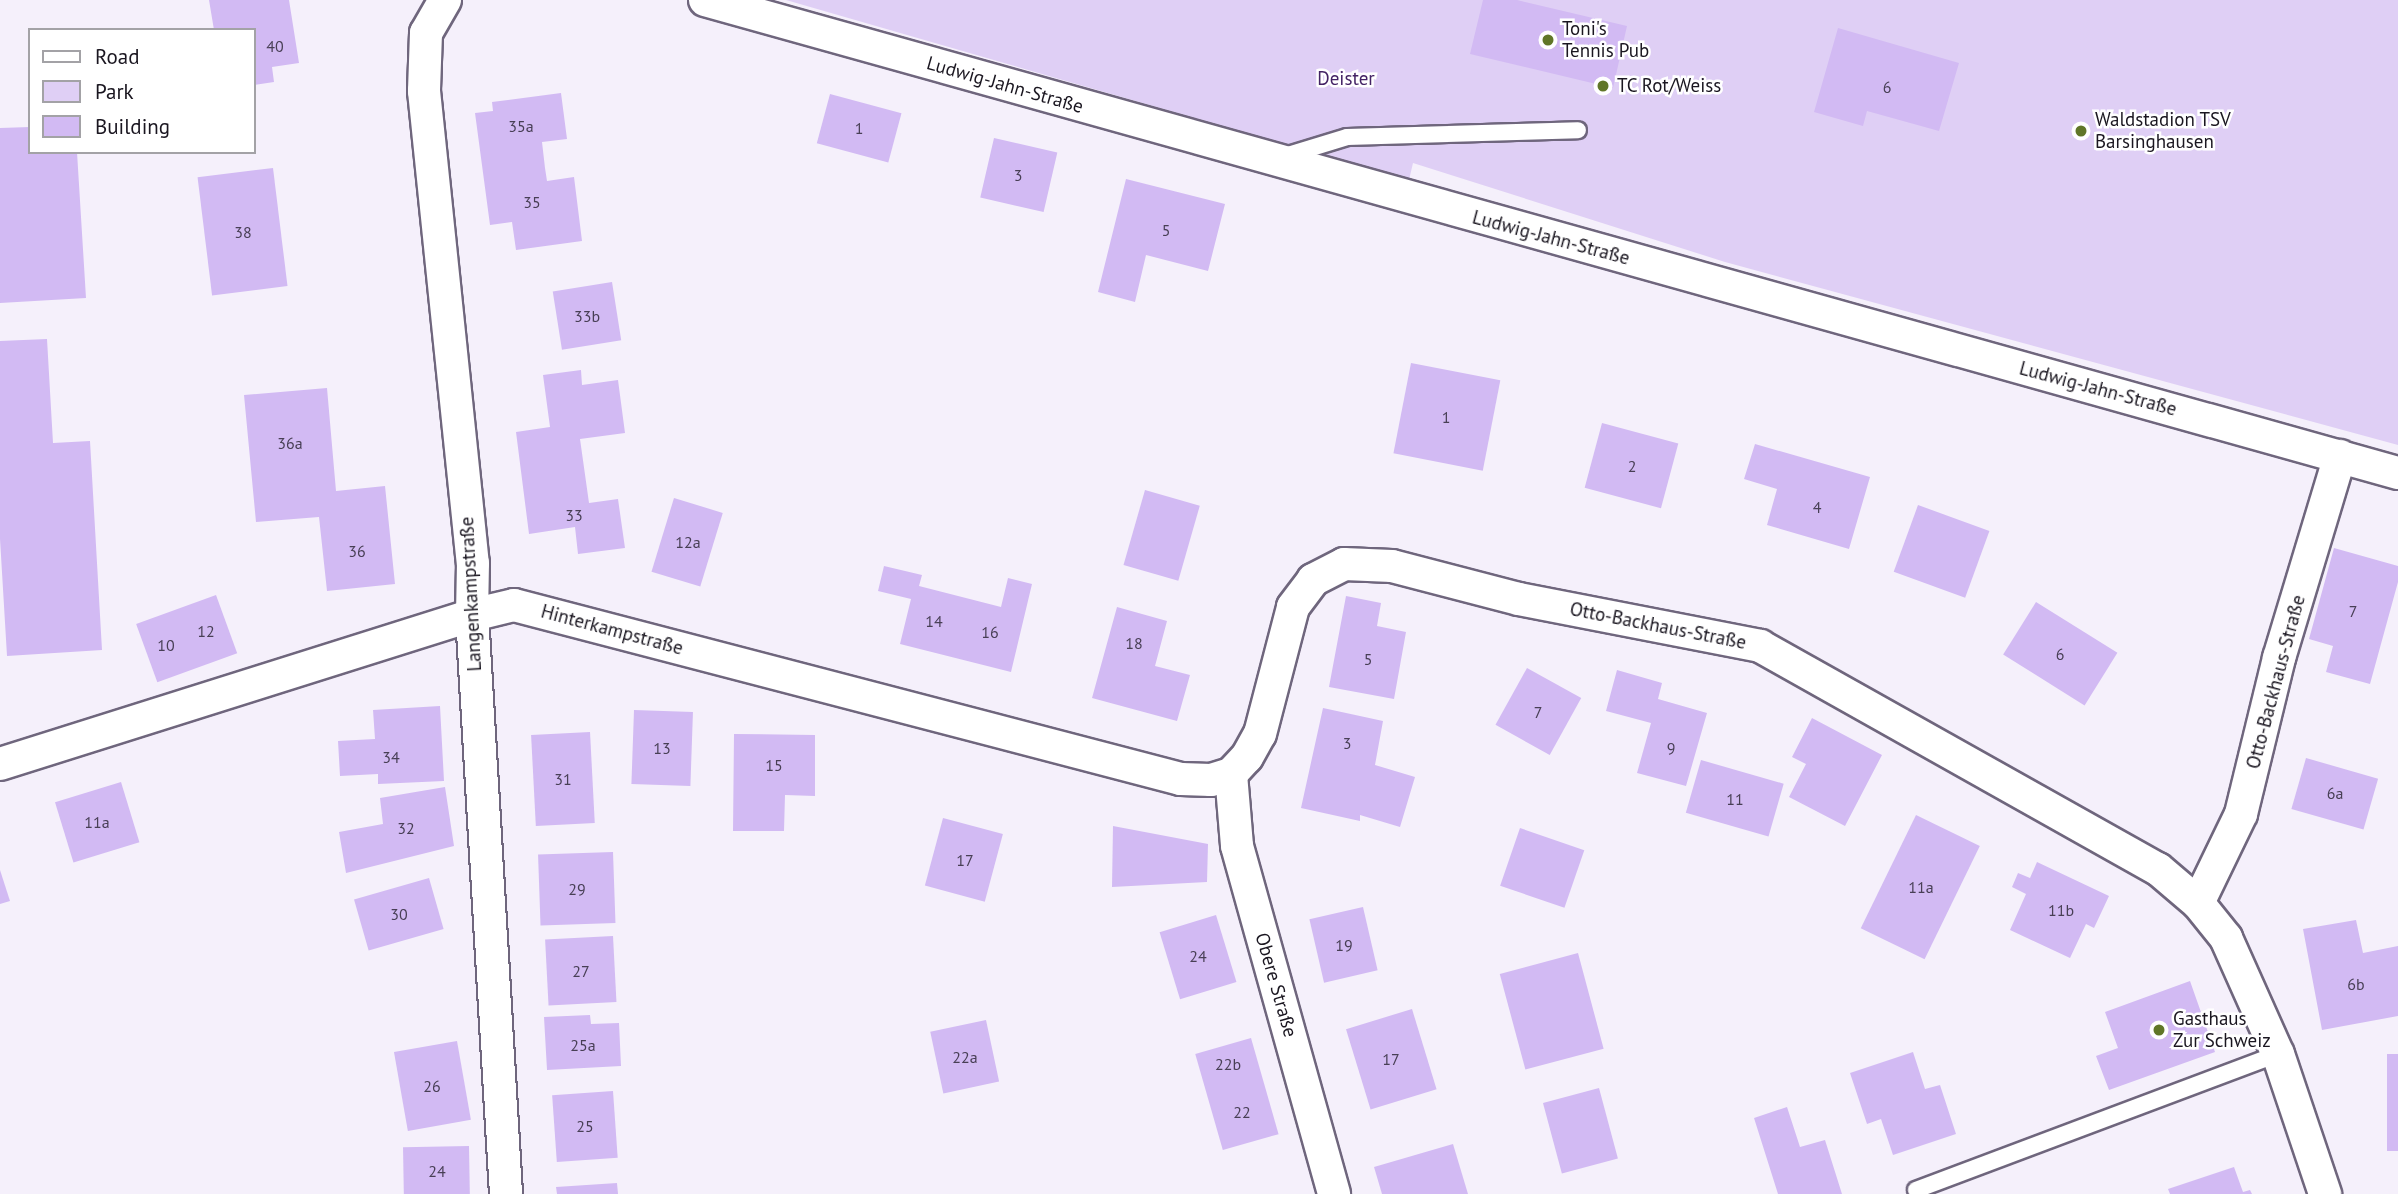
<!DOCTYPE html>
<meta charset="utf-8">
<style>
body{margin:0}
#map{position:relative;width:2398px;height:1194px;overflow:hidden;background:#f5f0fb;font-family:"PT Sans",sans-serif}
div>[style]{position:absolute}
.green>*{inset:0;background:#dfcff5}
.building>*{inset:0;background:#d2baf3;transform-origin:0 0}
.roads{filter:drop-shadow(2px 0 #6f667d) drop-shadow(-2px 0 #6f667d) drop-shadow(0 2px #6f667d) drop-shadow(0 -2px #6f667d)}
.lane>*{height:16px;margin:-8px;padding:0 8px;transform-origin:8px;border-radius:8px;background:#fff}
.street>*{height:32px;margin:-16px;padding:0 16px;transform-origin:16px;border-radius:16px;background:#fff}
.dots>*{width:19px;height:19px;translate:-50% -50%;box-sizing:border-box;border:4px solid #fff;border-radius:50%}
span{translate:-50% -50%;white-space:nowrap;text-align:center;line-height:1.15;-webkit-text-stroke:5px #fff;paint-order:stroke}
.number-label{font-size:16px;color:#483f55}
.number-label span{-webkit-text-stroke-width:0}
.poi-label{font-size:19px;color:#1a1620}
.left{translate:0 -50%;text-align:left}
.park-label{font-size:19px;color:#432264}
.street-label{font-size:19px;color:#1a1620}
.legend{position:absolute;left:28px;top:28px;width:228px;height:126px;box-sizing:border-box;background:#fff;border:2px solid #a3a2a6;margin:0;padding:9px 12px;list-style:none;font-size:21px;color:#1a1620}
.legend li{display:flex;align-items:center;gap:14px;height:35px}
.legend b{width:35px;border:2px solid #a3a2a6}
</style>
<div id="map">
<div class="green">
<div style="clip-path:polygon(786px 0,2398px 0,2398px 445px,1725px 262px,1413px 163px,1409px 180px)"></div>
</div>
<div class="building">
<div style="clip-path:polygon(209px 0,289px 0,299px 63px,272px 67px,274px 82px,254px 85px,254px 30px,214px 30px)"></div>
<div style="clip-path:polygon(1483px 0,1517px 0,1627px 26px,1613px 88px,1470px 54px)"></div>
<div style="clip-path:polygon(1838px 28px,1959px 63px,1939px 131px,1867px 111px,1863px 126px,1814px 112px)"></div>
<div style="clip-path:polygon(561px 93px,567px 139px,542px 142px,545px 168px,547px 181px,574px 177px,582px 241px,516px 250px,512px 222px,490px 225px,475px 113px,493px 111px,492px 102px)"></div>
<div style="left:830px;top:94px;width:74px;height:51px;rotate:15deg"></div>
<div style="clip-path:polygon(30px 127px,30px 152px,77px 152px,86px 298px,0 303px,0 128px)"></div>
<div style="left:994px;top:138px;width:65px;height:61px;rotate:13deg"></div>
<div style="left:273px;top:168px;width:119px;height:76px;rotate:83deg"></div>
<div style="clip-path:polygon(1126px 179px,1225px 204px,1208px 271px,1146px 255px,1135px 302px,1098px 292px)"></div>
<div style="left:612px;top:282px;width:59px;height:60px;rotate:81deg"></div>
<div style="clip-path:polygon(47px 339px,53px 443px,90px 441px,102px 650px,7px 656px,0 539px,0 341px)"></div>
<div style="left:1411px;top:363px;width:91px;height:92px;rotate:11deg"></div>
<div style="clip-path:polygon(581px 370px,582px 385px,618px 380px,625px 433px,580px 439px,589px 503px,618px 499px,625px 548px,578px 554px,575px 527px,529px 534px,516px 432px,550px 427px,543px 375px)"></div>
<div style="clip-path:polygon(327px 388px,336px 491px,385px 486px,395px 584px,327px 591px,319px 517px,256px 522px,244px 395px)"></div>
<div style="left:1602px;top:423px;width:79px;height:67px;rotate:15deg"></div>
<div style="clip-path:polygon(1755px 444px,1870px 477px,1849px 549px,1767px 525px,1777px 489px,1744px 479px)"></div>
<div style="left:1145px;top:490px;width:57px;height:78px;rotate:16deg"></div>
<div style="left:674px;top:498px;width:51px;height:77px;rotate:17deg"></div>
<div style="left:1918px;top:505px;width:76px;height:71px;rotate:20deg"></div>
<div style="clip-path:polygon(2334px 548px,2398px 566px,2398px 582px,2370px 684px,2326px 672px,2333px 646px,2309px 639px)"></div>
<div style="clip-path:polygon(884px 566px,922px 575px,919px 586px,1001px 607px,1008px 578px,1032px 584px,1011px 672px,900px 644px,911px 599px,878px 591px)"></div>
<div style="left:216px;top:595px;width:62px;height:85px;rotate:70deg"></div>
<div style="clip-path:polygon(1346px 596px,1381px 603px,1377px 626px,1406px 632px,1394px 699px,1329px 687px)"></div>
<div style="left:2036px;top:602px;width:96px;height:62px;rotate:32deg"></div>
<div style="clip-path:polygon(1117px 607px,1167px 621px,1155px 666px,1190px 675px,1177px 721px,1092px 698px)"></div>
<div style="left:1527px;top:668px;width:62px;height:65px;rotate:29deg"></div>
<div style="clip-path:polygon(1617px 670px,1662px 683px,1658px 699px,1707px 713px,1686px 786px,1637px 773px,1651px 723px,1606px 711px)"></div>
<div style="clip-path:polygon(440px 706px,444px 781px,378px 784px,378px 774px,340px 776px,338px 741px,375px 739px,373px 710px)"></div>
<div style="clip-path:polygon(1323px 708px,1383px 721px,1375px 765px,1415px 777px,1400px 827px,1360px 815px,1360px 821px,1301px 808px)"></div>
<div style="left:634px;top:710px;width:59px;height:74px;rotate:2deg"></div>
<div style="clip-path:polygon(1812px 718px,1882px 755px,1845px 826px,1789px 797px,1806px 764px,1792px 757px)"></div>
<div style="left:590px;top:732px;width:91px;height:59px;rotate:87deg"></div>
<div style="clip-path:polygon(734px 734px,815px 735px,815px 796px,785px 795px,784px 831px,733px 831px)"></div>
<div style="left:2306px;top:758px;width:75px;height:53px;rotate:16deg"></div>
<div style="left:1701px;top:760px;width:86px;height:55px;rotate:16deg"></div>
<div style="left:121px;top:782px;width:63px;height:69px;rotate:73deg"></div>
<div style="clip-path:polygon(445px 787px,454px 846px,346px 873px,339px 832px,383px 824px,380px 798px)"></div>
<div style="left:1916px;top:815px;width:71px;height:126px;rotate:26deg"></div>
<div style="left:943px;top:818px;width:62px;height:70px;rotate:15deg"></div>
<div style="clip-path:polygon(1113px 826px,1208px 844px,1207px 882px,1112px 887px)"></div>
<div style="left:1520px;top:828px;width:68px;height:61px;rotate:19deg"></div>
<div style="left:613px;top:852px;width:71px;height:75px;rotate:88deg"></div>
<div style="clip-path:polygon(2037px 862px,2109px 896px,2094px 928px,2086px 924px,2070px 958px,2010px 930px,2026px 894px,2012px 887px,2018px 873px,2030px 878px)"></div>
<div style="clip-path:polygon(0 870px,10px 901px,0 904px)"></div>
<div style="left:429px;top:878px;width:53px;height:78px;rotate:74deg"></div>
<div style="left:1363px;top:907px;width:65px;height:55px;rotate:77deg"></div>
<div style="left:1216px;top:915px;width:70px;height:59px;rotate:73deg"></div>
<div style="clip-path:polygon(2356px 920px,2363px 953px,2398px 946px,2398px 1016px,2322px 1030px,2303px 929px)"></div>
<div style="left:613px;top:936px;width:66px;height:68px;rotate:87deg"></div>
<div style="left:1578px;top:953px;width:99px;height:81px;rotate:75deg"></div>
<div style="clip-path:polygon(2190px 981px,2215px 1052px,2109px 1090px,2096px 1056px,2118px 1048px,2105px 1012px)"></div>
<div style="left:1412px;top:1009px;width:84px;height:69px;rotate:73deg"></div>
<div style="clip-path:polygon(590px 1015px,591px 1024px,619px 1023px,621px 1066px,547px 1070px,544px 1017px)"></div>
<div style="left:986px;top:1020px;width:63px;height:57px;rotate:78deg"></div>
<div style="left:1251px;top:1038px;width:100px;height:58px;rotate:74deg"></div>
<div style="left:457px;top:1041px;width:80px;height:64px;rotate:80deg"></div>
<div style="clip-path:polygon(1913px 1052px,1925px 1089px,1940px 1085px,1956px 1134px,1893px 1155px,1881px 1119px,1867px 1124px,1850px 1073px)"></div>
<div style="left:2387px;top:1054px;width:11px;height:97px"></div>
<div style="left:1599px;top:1088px;width:73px;height:58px;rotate:75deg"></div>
<div style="left:613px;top:1091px;width:67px;height:61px;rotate:86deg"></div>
<div style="clip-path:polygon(1787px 1107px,1800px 1147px,1825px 1140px,1842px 1194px,1778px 1194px,1754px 1118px)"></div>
<div style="clip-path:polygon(1453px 1144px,1468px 1194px,1382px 1194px,1374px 1167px)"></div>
<div style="left:469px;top:1146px;width:48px;height:66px;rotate:89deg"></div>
<div style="clip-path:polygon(2234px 1167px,2243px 1192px,2250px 1190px,2252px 1194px,2170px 1194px,2168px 1189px)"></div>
<div style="clip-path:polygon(617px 1183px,618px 1194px,557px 1194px,556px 1187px)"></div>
</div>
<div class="roads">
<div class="lane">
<div style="left:1285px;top:156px;width:65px;rotate:-17deg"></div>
<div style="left:1347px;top:137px;width:231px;rotate:-1.7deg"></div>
<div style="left:1916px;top:1190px;width:387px;rotate:-20.6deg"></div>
</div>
<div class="street">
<div style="left:445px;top:0;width:38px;rotate:120deg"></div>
<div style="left:426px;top:33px;width:58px;rotate:92deg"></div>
<div style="left:424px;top:91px;width:475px;rotate:84.1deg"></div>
<div style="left:473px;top:563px;width:52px;rotate:91.1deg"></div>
<div style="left:472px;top:615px;width:580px;rotate:86.64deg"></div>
<div style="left:705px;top:0;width:1758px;rotate:15.61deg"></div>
<div style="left:0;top:764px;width:495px;rotate:-17.5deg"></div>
<div style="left:472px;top:615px;width:43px;rotate:-13.4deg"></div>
<div style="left:514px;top:605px;width:689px;rotate:14.62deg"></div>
<div style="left:1181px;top:779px;width:30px;rotate:2deg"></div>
<div style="left:1211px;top:780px;width:21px;rotate:-17deg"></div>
<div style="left:1231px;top:774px;width:23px;rotate:-47deg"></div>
<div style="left:1247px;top:757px;width:26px;rotate:-61deg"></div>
<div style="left:1260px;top:734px;width:131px;rotate:-75.4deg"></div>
<div style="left:1293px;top:607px;width:34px;rotate:-53deg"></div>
<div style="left:1313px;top:580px;width:35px;rotate:-27deg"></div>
<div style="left:1344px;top:564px;width:48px;rotate:2.4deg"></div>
<div style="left:1392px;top:566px;width:131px;rotate:14.6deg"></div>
<div style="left:1519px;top:599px;width:246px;rotate:11deg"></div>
<div style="left:1760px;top:646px;width:456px;rotate:29.3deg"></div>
<div style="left:2158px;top:869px;width:52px;rotate:40.4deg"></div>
<div style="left:2198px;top:903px;width:45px;rotate:51.3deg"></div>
<div style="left:2226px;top:938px;width:127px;rotate:65.9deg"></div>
<div style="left:2278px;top:1054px;width:148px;rotate:71.4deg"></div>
<div style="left:1231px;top:774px;width:72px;rotate:85.2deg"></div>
<div style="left:1237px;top:846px;width:361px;rotate:74.4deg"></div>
<div style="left:2198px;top:903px;width:99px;rotate:-64.2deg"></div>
<div style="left:2241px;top:814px;width:161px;rotate:-76.3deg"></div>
<div style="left:2279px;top:658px;width:211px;rotate:-73.2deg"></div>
</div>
</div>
<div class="dots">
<div style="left:1548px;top:40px;background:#607628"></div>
<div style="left:1603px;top:86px;background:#607628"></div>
<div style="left:2081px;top:131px;background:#607628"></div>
<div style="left:2159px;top:1030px;background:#607628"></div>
</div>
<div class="number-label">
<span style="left:275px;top:46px">40</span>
<span style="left:1887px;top:87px">6</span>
<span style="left:521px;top:126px">35a</span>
<span style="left:859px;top:128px">1</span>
<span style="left:1018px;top:175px">3</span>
<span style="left:532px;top:202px">35</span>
<span style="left:1166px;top:230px">5</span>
<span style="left:243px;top:232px">38</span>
<span style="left:587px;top:316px">33b</span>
<span style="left:1446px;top:417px">1</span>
<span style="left:290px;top:443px">36a</span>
<span style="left:1632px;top:466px">2</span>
<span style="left:1817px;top:507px">4</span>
<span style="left:574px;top:515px">33</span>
<span style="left:688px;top:542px">12a</span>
<span style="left:357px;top:551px">36</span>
<span style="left:2353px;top:611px">7</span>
<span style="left:934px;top:621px">14</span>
<span style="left:206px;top:631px">12</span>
<span style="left:990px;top:632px">16</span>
<span style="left:1134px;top:643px">18</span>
<span style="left:166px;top:645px">10</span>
<span style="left:2060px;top:654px">6</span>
<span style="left:1368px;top:659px">5</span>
<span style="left:1538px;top:712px">7</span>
<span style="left:1347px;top:743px">3</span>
<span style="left:662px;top:748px">13</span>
<span style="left:1671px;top:748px">9</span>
<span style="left:391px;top:757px">34</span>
<span style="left:774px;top:765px">15</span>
<span style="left:563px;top:779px">31</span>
<span style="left:2335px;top:793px">6a</span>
<span style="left:1735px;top:799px">11</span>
<span style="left:97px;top:822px">11a</span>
<span style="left:406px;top:828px">32</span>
<span style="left:965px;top:860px">17</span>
<span style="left:1921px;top:887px">11a</span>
<span style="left:577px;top:889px">29</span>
<span style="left:2061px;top:910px">11b</span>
<span style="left:399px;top:914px">30</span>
<span style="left:1344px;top:945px">19</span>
<span style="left:1198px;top:956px">24</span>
<span style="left:581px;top:971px">27</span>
<span style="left:2356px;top:984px">6b</span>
<span style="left:583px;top:1045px">25a</span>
<span style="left:965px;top:1057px">22a</span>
<span style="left:1391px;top:1059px">17</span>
<span style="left:1228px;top:1064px">22b</span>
<span style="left:432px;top:1086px">26</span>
<span style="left:1242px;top:1112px">22</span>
<span style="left:585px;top:1126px">25</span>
<span style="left:437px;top:1171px">24</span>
</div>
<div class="poi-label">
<span class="left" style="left:1562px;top:40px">Toni's<br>Tennis Pub</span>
<span class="left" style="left:1617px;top:86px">TC Rot/Weiss</span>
<span class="left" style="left:2095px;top:131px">Waldstadion TSV<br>Barsinghausen</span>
<span class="left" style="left:2173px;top:1030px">Gasthaus<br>Zur Schweiz</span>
</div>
<div class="park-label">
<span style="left:1346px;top:79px">Deister</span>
</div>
<div class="street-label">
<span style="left:1005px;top:85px;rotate:16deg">Ludwig-Jahn-Straße</span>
<span style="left:1551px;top:238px;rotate:15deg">Ludwig-Jahn-Straße</span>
<span style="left:2098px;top:389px;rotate:15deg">Ludwig-Jahn-Straße</span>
<span style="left:471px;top:594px;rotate:-93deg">Langenkampstraße</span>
<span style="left:1658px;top:626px;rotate:11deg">Otto-Backhaus-Straße</span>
<span style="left:612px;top:630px;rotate:15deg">Hinterkampstraße</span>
<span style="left:2276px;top:682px;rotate:-75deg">Otto-Backhaus-Straße</span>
<span style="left:1276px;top:985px;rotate:74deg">Obere Straße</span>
</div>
<ul class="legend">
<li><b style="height:9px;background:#fff"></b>Road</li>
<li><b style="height:19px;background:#dfcff5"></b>Park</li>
<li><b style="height:19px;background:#d2baf3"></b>Building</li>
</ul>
</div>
